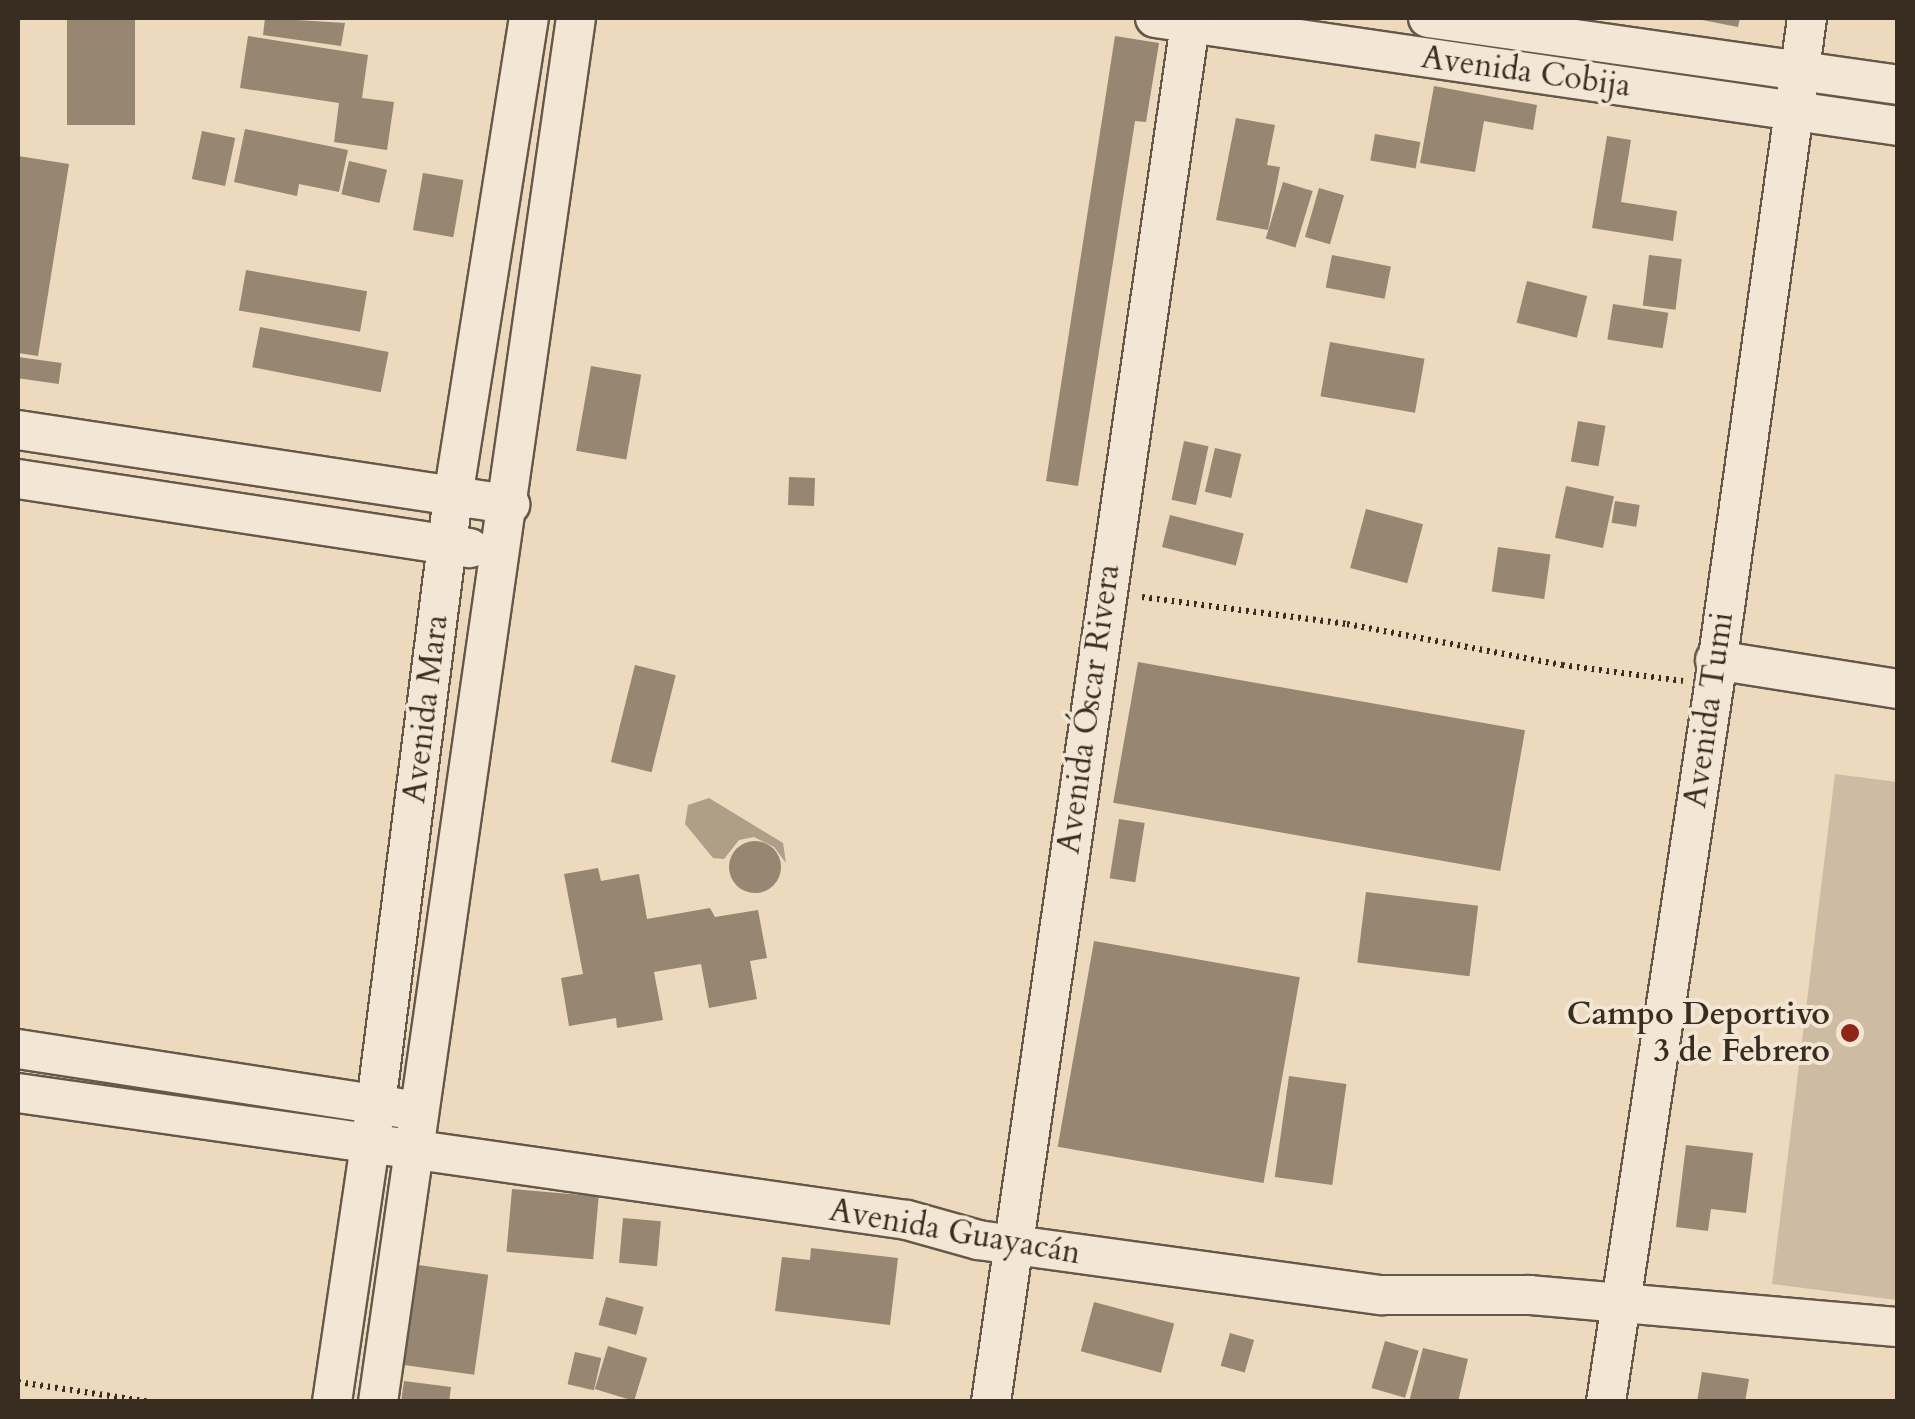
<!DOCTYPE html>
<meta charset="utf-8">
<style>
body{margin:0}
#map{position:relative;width:1915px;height:1419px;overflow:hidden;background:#ecd9be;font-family:Cardo,serif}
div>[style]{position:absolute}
.green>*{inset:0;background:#cdbca3}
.water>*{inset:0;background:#af9f88}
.building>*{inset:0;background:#968672;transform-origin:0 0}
.round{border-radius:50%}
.path>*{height:6px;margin-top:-3px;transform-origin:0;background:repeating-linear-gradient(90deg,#382d20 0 2.5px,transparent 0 7.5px)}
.roads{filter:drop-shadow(2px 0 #655848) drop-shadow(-2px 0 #655848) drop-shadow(0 2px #655848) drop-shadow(0 -2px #655848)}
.minor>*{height:38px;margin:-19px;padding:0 19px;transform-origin:19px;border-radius:19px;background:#f3e6d5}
.dots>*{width:28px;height:28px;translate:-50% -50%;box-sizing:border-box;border:5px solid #f3e6d5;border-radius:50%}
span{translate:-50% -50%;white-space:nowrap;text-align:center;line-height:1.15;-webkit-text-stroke:8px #f3e6d5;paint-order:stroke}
.street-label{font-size:32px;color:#382d20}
.poi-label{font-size:32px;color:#382d20;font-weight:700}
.right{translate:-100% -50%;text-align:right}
.frame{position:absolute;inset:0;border:20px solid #382d20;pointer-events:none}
</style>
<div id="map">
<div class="green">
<div style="clip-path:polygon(1835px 774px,1897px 782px,1897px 1300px,1772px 1284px)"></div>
</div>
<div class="water">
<div style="clip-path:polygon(709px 798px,783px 843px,786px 863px,774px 847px,754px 837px,739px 840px,724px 859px,713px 858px,685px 824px,688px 805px)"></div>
</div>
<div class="building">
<div style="left:67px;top:18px;width:68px;height:107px"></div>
<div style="clip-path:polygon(265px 18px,345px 23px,341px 46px,263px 35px)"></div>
<div style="clip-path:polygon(1692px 18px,1740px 18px,1738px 27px)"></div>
<div style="clip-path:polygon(248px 36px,368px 55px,362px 98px,394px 102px,387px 150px,334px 142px,339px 103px,240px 88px)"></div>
<div style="clip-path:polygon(1115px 36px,1159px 43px,1146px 122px,1135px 121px,1078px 486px,1046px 481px)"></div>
<div style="clip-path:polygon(1434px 86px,1537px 105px,1533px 130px,1484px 121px,1475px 172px,1420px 163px)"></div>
<div style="clip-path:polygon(1236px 118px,1275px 125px,1267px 165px,1280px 167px,1268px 230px,1216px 220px)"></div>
<div style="clip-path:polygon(245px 129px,348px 150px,339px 192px,299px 184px,297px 196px,234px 182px)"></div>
<div style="left:202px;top:131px;width:34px;height:49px;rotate:12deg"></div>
<div style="left:1375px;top:134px;width:46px;height:27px;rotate:10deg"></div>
<div style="clip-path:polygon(1607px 136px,1631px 140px,1621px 202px,1677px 211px,1673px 241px,1592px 228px)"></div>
<div style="clip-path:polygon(18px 156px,69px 164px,38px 356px,18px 353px)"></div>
<div style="left:349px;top:161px;width:39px;height:34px;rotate:13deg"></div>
<div style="left:423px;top:173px;width:41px;height:58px;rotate:10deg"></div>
<div style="left:1283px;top:182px;width:31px;height:59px;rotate:17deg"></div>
<div style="left:1319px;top:188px;width:26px;height:51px;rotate:16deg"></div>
<div style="left:1332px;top:255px;width:60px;height:33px;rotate:11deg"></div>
<div style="left:1649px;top:255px;width:33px;height:51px;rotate:7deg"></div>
<div style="left:246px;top:270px;width:123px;height:41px;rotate:10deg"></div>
<div style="left:1527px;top:281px;width:62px;height:43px;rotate:14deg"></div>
<div style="left:1613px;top:304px;width:56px;height:36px;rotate:9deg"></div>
<div style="left:260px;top:327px;width:131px;height:41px;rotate:11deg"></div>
<div style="left:1330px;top:342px;width:96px;height:55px;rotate:10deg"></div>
<div style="left:18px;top:357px;width:44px;height:21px;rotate:8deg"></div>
<div style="left:591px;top:366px;width:51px;height:86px;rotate:10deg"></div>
<div style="left:1578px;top:421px;width:28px;height:41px;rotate:10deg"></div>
<div style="left:1184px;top:441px;width:25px;height:60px;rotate:12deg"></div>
<div style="left:1215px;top:448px;width:27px;height:45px;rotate:13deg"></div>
<div style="left:789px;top:477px;width:26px;height:28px;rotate:2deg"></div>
<div style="left:1566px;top:486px;width:49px;height:53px;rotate:12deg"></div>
<div style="left:1615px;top:501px;width:25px;height:22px;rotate:9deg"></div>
<div style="left:1366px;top:509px;width:59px;height:61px;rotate:15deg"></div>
<div style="left:1170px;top:515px;width:76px;height:33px;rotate:14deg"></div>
<div style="left:1498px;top:547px;width:53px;height:45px;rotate:8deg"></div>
<div style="left:1138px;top:662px;width:393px;height:143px;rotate:10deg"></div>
<div style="left:635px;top:665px;width:42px;height:100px;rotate:14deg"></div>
<div style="left:1119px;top:819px;width:26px;height:60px;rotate:9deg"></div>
<div class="round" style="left:729px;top:841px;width:52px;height:52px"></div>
<div style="clip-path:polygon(598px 868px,601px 881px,639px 874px,647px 919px,710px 908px,715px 917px,758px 910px,767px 958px,750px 961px,757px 999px,709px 1008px,701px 964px,654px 972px,663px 1020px,617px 1028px,616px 1018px,569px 1026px,561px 978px,583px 974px,564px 874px)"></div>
<div style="left:1366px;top:892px;width:113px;height:71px;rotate:7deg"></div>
<div style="left:1094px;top:941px;width:209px;height:209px;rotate:10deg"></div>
<div style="left:1289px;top:1076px;width:58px;height:102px;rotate:8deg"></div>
<div style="clip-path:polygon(1686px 1145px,1753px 1153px,1746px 1213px,1711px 1209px,1708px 1231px,1676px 1227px)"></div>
<div style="left:512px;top:1189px;width:87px;height:63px;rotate:5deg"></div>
<div style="left:623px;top:1218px;width:38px;height:45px;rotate:5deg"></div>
<div style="clip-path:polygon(811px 1248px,898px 1258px,890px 1325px,775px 1311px,782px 1257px,810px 1260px)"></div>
<div style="left:411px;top:1264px;width:78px;height:101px;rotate:8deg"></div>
<div style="left:606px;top:1297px;width:39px;height:29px;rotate:15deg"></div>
<div style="left:1094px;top:1302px;width:83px;height:51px;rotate:15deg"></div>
<div style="left:1230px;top:1333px;width:25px;height:34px;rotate:16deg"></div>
<div style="left:1385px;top:1341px;width:35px;height:49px;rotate:16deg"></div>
<div style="left:608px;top:1346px;width:41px;height:45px;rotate:17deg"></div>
<div style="clip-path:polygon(1423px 1348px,1468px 1359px,1458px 1402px,1409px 1402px)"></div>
<div style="left:575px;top:1352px;width:27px;height:33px;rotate:13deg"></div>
<div style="clip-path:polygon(1702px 1372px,1749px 1379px,1745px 1402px,1697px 1402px)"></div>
<div style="clip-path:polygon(404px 1381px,451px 1387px,449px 1402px,401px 1402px)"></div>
</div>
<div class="path">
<div style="left:1142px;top:597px;width:207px;rotate:7.5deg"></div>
<div style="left:1347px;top:624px;width:219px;rotate:10.8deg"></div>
<div style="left:1562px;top:665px;width:122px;rotate:7.5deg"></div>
<div style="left:18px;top:1382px;width:134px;rotate:8.6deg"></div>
</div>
<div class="roads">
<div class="minor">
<div style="left:1155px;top:18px;width:751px;rotate:8.27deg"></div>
<div style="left:1428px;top:18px;width:475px;rotate:8.1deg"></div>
<div style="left:18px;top:430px;width:498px;rotate:8.6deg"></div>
<div style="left:18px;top:479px;width:457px;rotate:8.7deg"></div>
<div style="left:1715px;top:660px;width:185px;rotate:9deg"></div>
<div style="left:18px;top:1049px;width:386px;rotate:8.8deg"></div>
<div style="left:18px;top:1093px;width:898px;rotate:8.13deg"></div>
<div style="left:907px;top:1220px;width:74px;rotate:15.7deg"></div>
<div style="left:978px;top:1240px;width:408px;rotate:7.8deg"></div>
<div style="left:1382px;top:1295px;width:148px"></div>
<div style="left:1530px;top:1295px;width:369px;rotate:5deg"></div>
<div style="left:332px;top:1402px;width:301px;rotate:-81.6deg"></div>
<div style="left:376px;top:1104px;width:612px;rotate:-82.77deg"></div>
<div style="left:453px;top:497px;width:485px;rotate:-81deg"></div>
<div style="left:378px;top:1402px;width:1398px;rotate:-81.86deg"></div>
<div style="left:991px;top:1402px;width:1398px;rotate:-81.78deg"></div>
<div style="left:1606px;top:1402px;width:724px;rotate:-81.42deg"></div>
<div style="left:1714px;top:686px;width:674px;rotate:-82.07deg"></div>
</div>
</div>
<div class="dots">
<div style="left:1850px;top:1033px;background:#8f2418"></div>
</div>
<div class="street-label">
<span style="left:1526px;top:72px;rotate:8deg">Avenida Cobija</span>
<span style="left:426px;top:709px;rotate:-83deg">Avenida Mara</span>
<span style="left:1089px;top:709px;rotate:-82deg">Avenida Óscar Rivera</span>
<span style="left:1709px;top:710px;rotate:-82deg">Avenida Tumi</span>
<span style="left:955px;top:1232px;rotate:10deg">Avenida Guayacán</span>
</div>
<div class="poi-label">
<span class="right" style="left:1830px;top:1033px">Campo Deportivo<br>3 de Febrero</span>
</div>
<div class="frame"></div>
</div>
